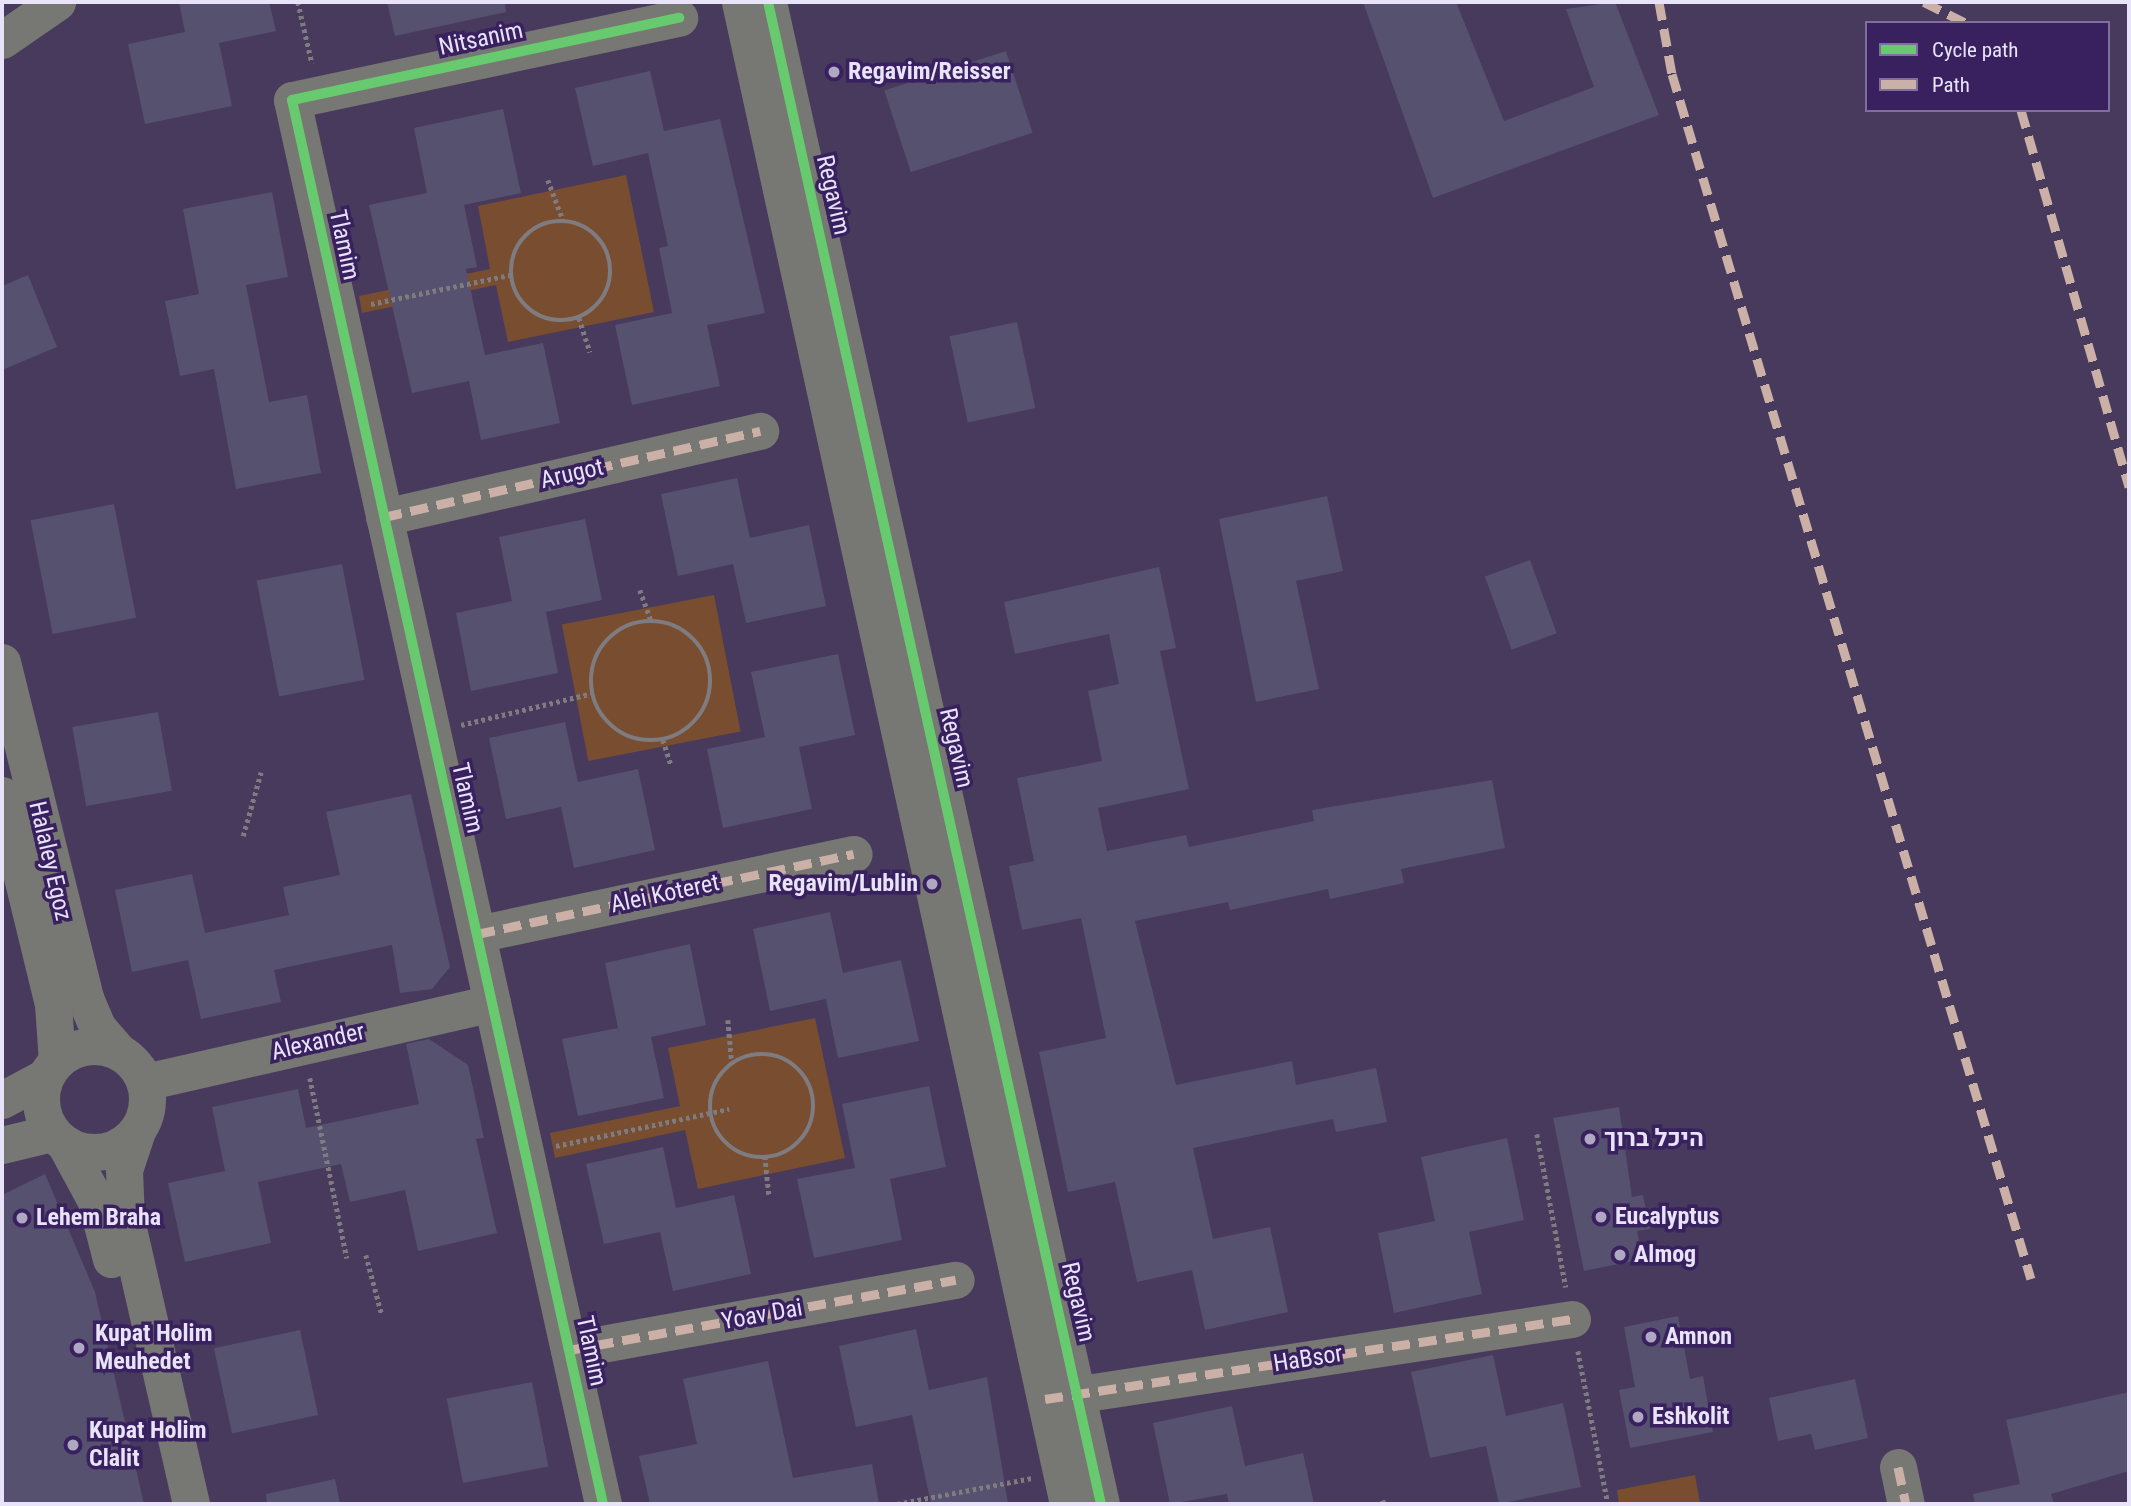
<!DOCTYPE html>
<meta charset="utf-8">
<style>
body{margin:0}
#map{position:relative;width:2131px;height:1506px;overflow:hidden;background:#473a5d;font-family:"Roboto Condensed",Heebo,sans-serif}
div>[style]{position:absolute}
.green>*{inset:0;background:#794d2f;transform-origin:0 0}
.building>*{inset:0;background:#56516e;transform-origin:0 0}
.path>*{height:4.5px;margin-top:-2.25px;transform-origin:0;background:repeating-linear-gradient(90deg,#7f7c81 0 3.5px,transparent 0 7px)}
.path>.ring{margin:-2.25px;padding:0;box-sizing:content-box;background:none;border:4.5px solid #7f7c81;border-radius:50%}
.minor>*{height:37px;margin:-18.5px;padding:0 18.5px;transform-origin:18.5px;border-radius:18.5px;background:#777773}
.minor>.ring{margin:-18.5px;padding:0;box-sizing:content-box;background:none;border:37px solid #777773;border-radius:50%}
.quiet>*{height:9px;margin-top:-4.5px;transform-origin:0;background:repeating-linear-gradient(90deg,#cab0a6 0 18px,transparent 0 27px)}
.cycleway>*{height:10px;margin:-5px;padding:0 5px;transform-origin:5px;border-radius:5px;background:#67ca6e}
.dots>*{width:19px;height:19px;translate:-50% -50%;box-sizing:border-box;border:4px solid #39215f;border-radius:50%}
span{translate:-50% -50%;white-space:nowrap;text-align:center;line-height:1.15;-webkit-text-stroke:7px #39215f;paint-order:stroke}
.street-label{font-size:24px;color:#e9e3fa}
.poi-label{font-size:24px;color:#e9e3fa;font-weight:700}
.left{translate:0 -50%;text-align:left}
.right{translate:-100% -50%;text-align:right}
.frame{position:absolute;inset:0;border:4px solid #e9e3fa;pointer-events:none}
.legend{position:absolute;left:1865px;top:21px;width:245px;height:91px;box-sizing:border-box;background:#39215f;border:2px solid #7f6f9d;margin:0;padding:9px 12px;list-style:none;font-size:21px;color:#e9e3fa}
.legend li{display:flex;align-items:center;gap:14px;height:35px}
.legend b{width:35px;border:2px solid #7f6f9d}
</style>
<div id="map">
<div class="green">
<div style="clip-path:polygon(626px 175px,654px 312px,508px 342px,496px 285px,362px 313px,359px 296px,490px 269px,478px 206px)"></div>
<div style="left:714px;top:595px;width:139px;height:155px;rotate:79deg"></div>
<div style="clip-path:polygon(815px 1018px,845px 1158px,698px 1189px,685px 1130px,555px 1158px,550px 1133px,680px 1106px,668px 1048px)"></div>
<div style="clip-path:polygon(1695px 1475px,1700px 1504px,1619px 1504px,1617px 1490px)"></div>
</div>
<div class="building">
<div style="clip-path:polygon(179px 2px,269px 2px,276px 31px,219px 43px,232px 106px,145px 124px,128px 44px,185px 32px)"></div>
<div style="clip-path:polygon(387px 2px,505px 2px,506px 12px,395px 36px)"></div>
<div style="clip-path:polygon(1363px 2px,1456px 2px,1504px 121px,1594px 87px,1566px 9px,1615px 2px,1659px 115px,1433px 198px)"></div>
<div style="left:1006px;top:51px;width:86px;height:128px;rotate:72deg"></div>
<div style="clip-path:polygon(650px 71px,664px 131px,720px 119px,765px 313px,707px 325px,720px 386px,632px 405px,615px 325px,672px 313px,659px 248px,668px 246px,648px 153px,593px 166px,575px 88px)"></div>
<div style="clip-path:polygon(503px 109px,521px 193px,464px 205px,477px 267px,466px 269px,485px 355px,543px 343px,560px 423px,481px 440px,469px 381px,412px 393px,369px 205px,427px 193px,414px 128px)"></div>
<div style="clip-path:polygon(272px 192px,288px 277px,246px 285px,269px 402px,307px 395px,321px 473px,236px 489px,214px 369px,180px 376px,165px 301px,199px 294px,183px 209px)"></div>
<div style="clip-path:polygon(28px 275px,57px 347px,2px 370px,2px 286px)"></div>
<div style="left:1017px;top:322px;width:88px;height:69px;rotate:78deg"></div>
<div style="clip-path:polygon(737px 478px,750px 538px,809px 525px,826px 606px,746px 623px,733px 564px,678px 576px,661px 494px)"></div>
<div style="clip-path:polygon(1327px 496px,1343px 571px,1296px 581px,1319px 689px,1256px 702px,1219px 519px)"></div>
<div style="left:114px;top:504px;width:116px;height:85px;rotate:79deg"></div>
<div style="clip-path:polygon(585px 519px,602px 600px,546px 612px,558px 673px,471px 691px,456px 613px,512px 601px,499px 537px)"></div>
<div style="left:1530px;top:560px;width:78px;height:48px;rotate:70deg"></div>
<div style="left:342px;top:564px;width:118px;height:87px;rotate:79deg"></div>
<div style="clip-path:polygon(1159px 567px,1176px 648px,1160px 651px,1189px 789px,1098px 808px,1107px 851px,1186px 835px,1189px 847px,1314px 821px,1312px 810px,1492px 780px,1505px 848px,1401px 869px,1404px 883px,1330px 899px,1328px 889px,1230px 910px,1228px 902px,1135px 921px,1176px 1085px,1292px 1061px,1296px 1085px,1376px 1068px,1387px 1122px,1336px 1132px,1333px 1119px,1193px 1148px,1213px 1239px,1270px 1227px,1288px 1312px,1205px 1330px,1192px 1270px,1137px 1282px,1115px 1182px,1068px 1192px,1039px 1052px,1106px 1038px,1081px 918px,1022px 930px,1009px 866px,1034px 861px,1017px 778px,1102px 761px,1088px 691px,1119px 684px,1109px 634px,1015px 654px,1004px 602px)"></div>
<div style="clip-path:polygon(838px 654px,855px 735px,799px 747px,812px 809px,723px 828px,707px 749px,765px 737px,751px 672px)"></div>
<div style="left:158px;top:712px;width:80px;height:87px;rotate:80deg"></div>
<div style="clip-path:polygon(565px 722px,578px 782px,638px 769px,655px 850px,574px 868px,561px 807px,506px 819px,489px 738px)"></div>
<div style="clip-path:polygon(411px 794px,450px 967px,432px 989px,400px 993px,392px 945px,274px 970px,281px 1002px,201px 1019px,188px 960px,132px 972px,115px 890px,192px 874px,205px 933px,289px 915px,283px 887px,340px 875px,326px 812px)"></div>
<div style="clip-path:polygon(830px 912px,843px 973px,901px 960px,919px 1041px,838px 1058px,826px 999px,770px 1011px,753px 929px)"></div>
<div style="clip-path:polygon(690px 944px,706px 1025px,651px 1037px,664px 1098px,578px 1116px,562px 1039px,618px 1028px,605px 963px)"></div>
<div style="clip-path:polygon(429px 1039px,468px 1065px,484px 1138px,476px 1139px,497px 1233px,418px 1251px,405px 1190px,350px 1202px,341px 1164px,258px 1182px,271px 1243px,185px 1262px,168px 1183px,225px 1171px,212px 1107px,298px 1089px,306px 1128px,419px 1104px,406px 1044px)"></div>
<div style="clip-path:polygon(929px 1086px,946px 1167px,890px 1179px,902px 1240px,814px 1258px,797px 1179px,855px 1168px,842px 1104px)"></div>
<div style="clip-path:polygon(1619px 1107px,1632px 1197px,1643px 1195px,1650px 1229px,1637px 1231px,1643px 1259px,1584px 1271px,1553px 1118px)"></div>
<div style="clip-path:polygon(1507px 1138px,1524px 1220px,1469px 1232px,1482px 1294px,1394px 1313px,1378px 1233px,1435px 1221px,1421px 1157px)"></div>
<div style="clip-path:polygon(663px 1147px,676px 1208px,734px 1195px,751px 1274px,673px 1291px,660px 1232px,604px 1244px,586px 1164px)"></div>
<div style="clip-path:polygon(45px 1174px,95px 1292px,144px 1504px,2px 1504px,2px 1195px)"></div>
<div style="clip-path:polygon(1678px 1316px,1690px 1379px,1703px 1376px,1713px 1432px,1630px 1448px,1619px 1390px,1635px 1387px,1624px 1327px)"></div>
<div style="clip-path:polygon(916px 1329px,929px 1390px,987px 1377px,1008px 1504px,931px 1504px,912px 1415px,856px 1427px,839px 1346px)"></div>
<div style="left:300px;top:1330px;width:87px;height:88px;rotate:78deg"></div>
<div style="clip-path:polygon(1493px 1355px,1506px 1416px,1563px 1403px,1581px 1487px,1499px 1504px,1486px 1446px,1430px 1458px,1411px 1372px)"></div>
<div style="clip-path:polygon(768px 1361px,793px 1478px,872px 1464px,879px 1504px,650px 1504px,639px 1456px,697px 1444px,683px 1379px)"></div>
<div style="clip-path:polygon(1855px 1379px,1868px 1438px,1815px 1450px,1811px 1434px,1778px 1441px,1769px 1398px)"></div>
<div style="left:532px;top:1382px;width:86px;height:87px;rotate:79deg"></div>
<div style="clip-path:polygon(2129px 1392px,2129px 1471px,2051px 1494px,2054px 1504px,1975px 1504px,1973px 1494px,2020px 1484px,2006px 1420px)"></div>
<div style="clip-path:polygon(1232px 1406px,1245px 1466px,1303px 1453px,1314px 1504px,1229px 1504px,1227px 1494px,1170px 1504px,1153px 1423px)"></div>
<div style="clip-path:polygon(335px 1479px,340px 1504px,267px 1504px,266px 1494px)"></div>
</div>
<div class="path">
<div style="left:298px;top:2px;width:63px;rotate:77.1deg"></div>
<div style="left:548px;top:180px;width:43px;rotate:69.4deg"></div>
<div class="ring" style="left:511px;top:221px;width:95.5px;height:95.5px"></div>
<div style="left:371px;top:304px;width:142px;rotate:-11.8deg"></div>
<div style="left:579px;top:318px;width:36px;rotate:72deg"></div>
<div style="left:640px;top:590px;width:32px;rotate:70deg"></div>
<div class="ring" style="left:591px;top:621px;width:115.5px;height:115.5px"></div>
<div style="left:461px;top:725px;width:136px;rotate:-13.6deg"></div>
<div style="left:663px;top:740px;width:25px;rotate:72deg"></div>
<div style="left:243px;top:836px;width:66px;rotate:-74.3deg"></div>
<div style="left:728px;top:1020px;width:43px;rotate:84.7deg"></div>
<div class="ring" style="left:710px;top:1054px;width:99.5px;height:99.5px"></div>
<div style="left:310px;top:1078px;width:184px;rotate:78.4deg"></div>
<div style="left:1537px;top:1134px;width:156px;rotate:79.3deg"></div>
<div style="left:556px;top:1146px;width:177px;rotate:-12.1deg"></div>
<div style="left:765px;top:1156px;width:39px;rotate:84deg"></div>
<div style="left:366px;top:1255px;width:62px;rotate:75.1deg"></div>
<div style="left:1578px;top:1351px;width:156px;rotate:78.9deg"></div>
<div style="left:1383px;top:1500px;width:4px;rotate:76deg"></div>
<div style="left:897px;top:1504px;width:137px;rotate:-10.9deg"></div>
</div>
<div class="minor">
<div style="left:740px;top:2px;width:1537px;rotate:77.68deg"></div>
<div style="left:768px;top:2px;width:1538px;rotate:77.5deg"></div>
<div style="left:2px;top:40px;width:67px;rotate:-34.6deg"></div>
<div style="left:384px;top:517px;width:386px;rotate:-12.9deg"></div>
<div style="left:2px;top:662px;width:346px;rotate:76.1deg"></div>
<div style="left:85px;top:998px;width:33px;rotate:67deg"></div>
<div style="left:98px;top:1028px;width:30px;rotate:49deg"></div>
<div style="left:2px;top:795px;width:215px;rotate:76.3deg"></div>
<div style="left:53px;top:1004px;width:57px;rotate:86deg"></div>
<div style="left:477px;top:934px;width:385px;rotate:-12deg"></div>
<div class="ring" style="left:41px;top:1046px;width:69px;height:69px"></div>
<div style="left:145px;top:1082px;width:356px;rotate:-12.8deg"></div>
<div style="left:2px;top:1100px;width:49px;rotate:-28.1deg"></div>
<div style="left:137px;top:1131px;width:41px;rotate:108.4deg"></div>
<div style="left:124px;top:1170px;width:50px;rotate:87.7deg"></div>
<div style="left:126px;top:1220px;width:291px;rotate:77.1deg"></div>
<div style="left:65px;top:1144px;width:65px;rotate:61.5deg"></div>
<div style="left:96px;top:1201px;width:60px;rotate:75.5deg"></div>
<div style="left:2px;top:1145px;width:51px;rotate:-13.5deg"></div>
<div style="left:569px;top:1350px;width:393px;rotate:-10.3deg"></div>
<div style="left:1054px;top:1398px;width:524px;rotate:-8.67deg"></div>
<div style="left:1898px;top:1467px;width:38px;rotate:78deg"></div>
<div style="left:603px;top:1504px;width:1438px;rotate:-102.49deg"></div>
<div style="left:292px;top:100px;width:396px;rotate:-12deg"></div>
</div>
<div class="quiet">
<div style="left:1659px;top:2px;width:73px;rotate:79.8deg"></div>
<div style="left:1672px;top:74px;width:1257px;rotate:73.41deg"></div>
<div style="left:1924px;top:2px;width:47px;rotate:26.6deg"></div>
<div style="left:2021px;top:110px;width:392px;rotate:74deg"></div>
<div style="left:384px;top:517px;width:386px;rotate:-12.9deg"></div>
<div style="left:477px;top:934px;width:385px;rotate:-12deg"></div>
<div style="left:569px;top:1350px;width:393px;rotate:-10.3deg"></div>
<div style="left:1045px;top:1399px;width:533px;rotate:-8.63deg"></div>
<div style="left:1898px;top:1467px;width:38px;rotate:78deg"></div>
</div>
<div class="cycleway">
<div style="left:768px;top:2px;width:1538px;rotate:77.5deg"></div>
<div style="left:603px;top:1504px;width:1438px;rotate:-102.49deg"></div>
<div style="left:292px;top:100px;width:396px;rotate:-12deg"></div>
</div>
<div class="dots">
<div style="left:834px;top:72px;background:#b0a8c3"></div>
<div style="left:932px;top:884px;background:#b0a8c3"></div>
<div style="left:1590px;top:1139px;background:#b0a8c3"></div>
<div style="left:1601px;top:1217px;background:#b0a8c3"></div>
<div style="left:22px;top:1218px;background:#b0a8c3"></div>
<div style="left:1620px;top:1255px;background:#b0a8c3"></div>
<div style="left:1651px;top:1337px;background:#b0a8c3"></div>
<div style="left:79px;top:1348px;background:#b0a8c3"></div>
<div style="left:1638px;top:1417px;background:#b0a8c3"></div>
<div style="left:73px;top:1445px;background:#b0a8c3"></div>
</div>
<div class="street-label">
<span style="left:481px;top:39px;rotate:-12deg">Nitsanim</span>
<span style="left:833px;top:195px;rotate:77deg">Regavim</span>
<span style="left:344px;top:245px;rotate:78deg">Tlamim</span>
<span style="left:572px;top:474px;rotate:-13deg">Arugot</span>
<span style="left:956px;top:748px;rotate:77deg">Regavim</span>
<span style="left:467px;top:798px;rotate:77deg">Tlamim</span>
<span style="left:50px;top:861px;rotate:77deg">Halaley Egoz</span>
<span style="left:665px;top:894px;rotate:-12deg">Alei Koteret</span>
<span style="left:318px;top:1042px;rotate:-13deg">Alexander</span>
<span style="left:1078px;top:1302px;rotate:77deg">Regavim</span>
<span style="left:762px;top:1315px;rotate:-10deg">Yoav Dai</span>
<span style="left:591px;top:1351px;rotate:78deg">Tlamim</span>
<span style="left:1308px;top:1359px;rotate:-9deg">HaBsor</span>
</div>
<div class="poi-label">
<span class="left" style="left:848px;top:72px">Regavim/Reisser</span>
<span class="right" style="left:918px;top:884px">Regavim/Lublin</span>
<span class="left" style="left:1604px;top:1139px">היכל ברוך</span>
<span class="left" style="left:1615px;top:1217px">Eucalyptus</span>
<span class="left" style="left:36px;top:1218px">Lehem Braha</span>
<span class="left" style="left:1634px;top:1255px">Almog</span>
<span class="left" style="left:95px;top:1348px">Kupat Holim<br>Meuhedet</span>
<span class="left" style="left:1665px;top:1337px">Amnon</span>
<span class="left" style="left:1652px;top:1417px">Eshkolit</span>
<span class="left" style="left:89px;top:1445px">Kupat Holim<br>Clalit</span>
</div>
<div class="frame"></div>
<ul class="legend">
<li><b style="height:9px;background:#67ca6e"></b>Cycle path</li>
<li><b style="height:9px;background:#cab0a6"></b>Path</li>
</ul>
</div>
